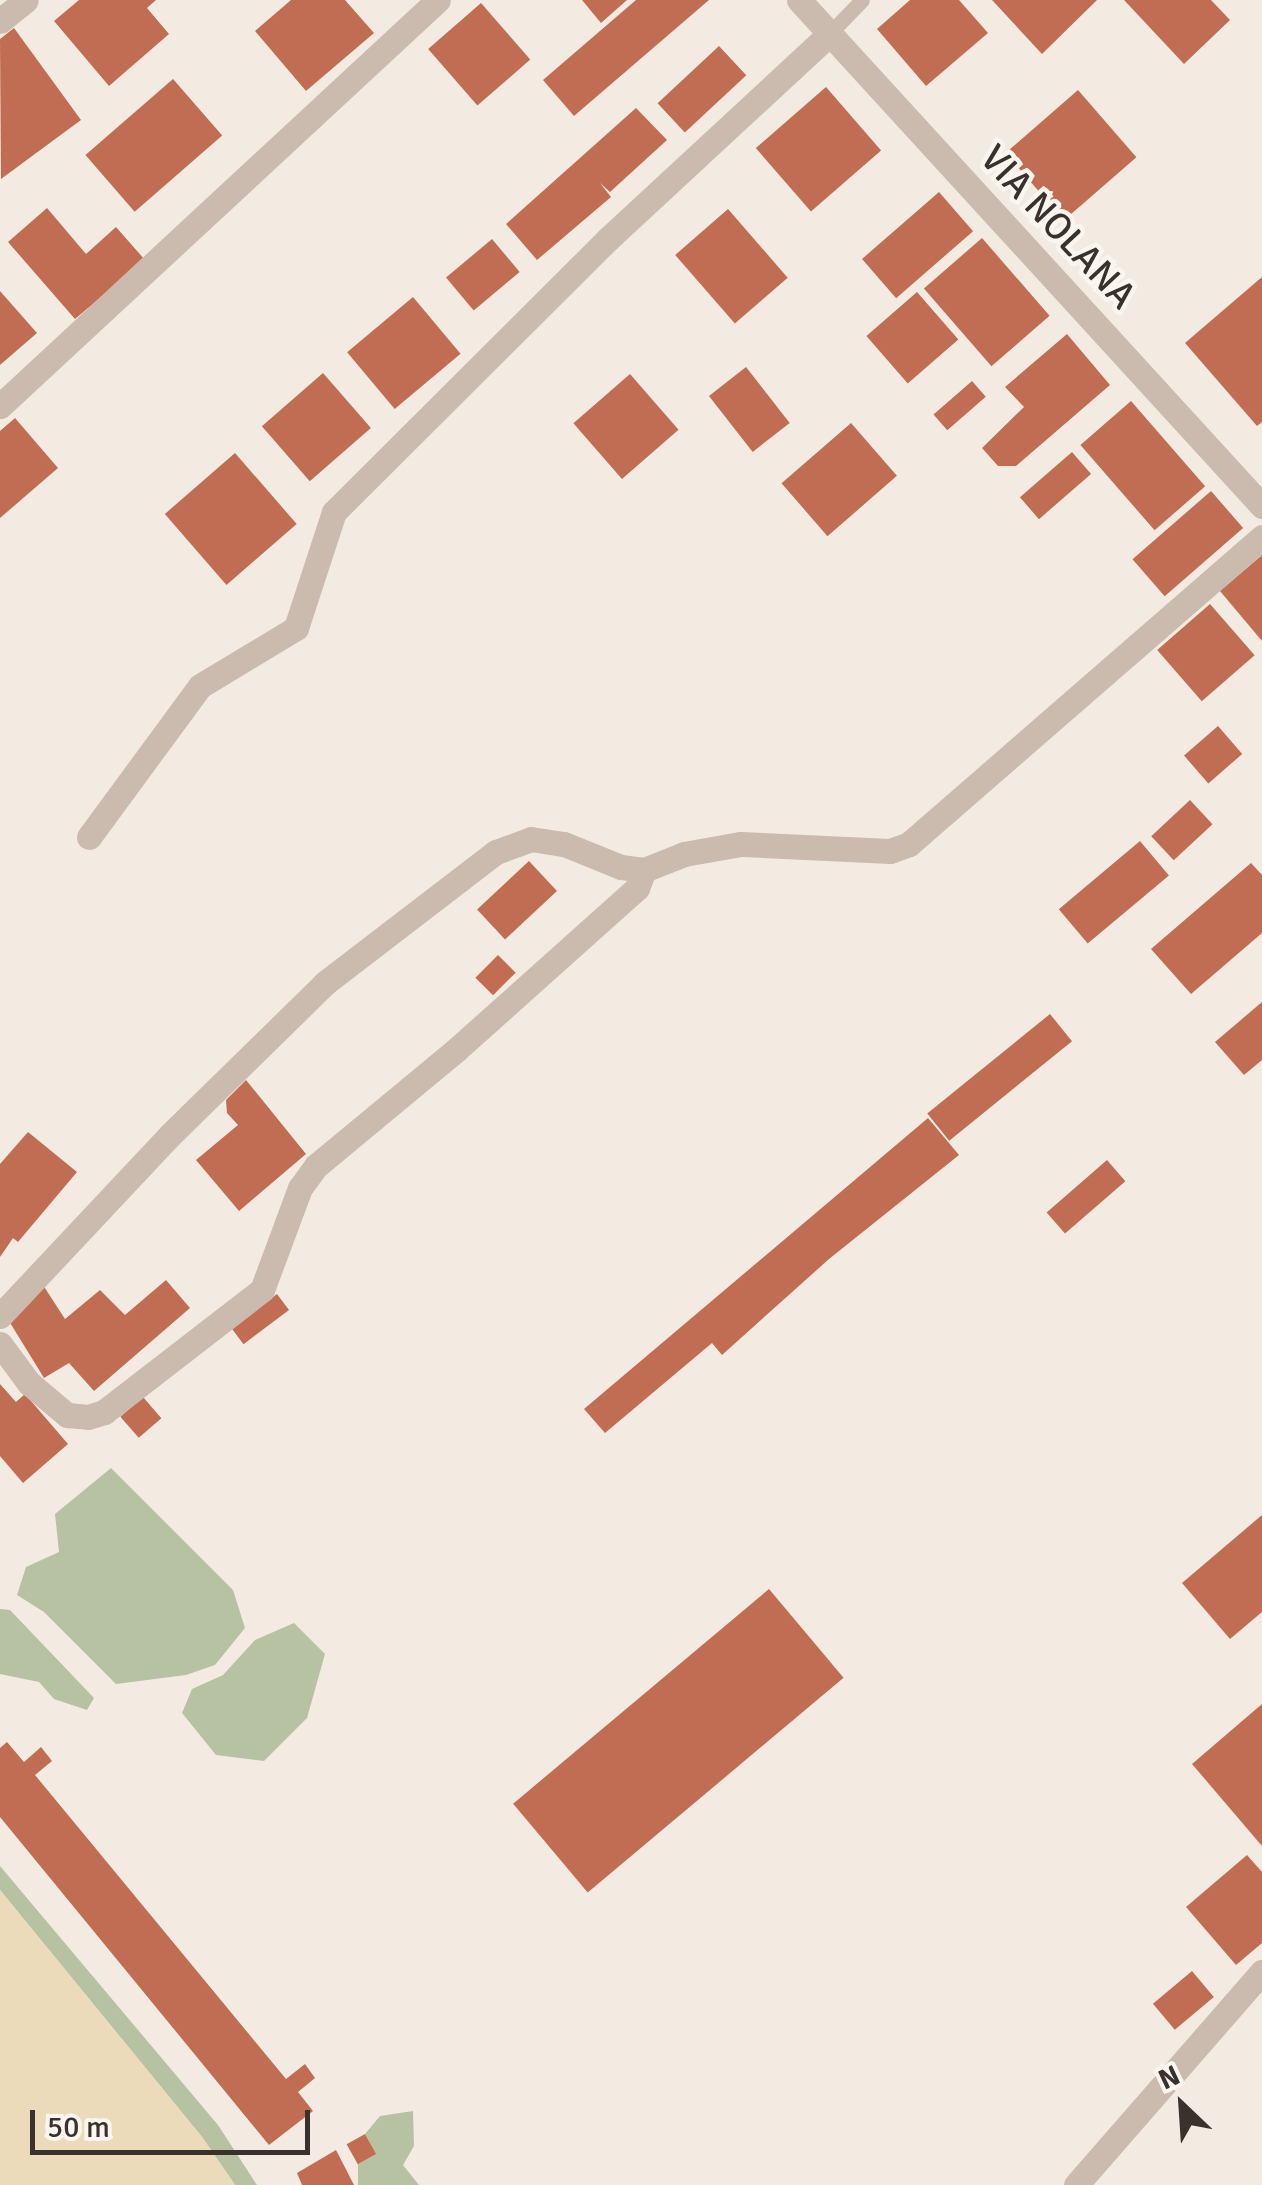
<!DOCTYPE html>
<style>
body{margin:0}
#map{position:relative;width:1262px;height:2185px;overflow:hidden;background:#f3ebe2;font-family:Signika,sans-serif}
div>[style]{position:absolute}
.green>*{inset:0;background:#b7c2a2}
.sand>*{inset:0;background:#ecdbbb}
.building>*{inset:0;background:#c06d53;transform-origin:0 0}
.service>*{height:15px;margin:-7.5px;padding:0 7.5px;transform-origin:7.5px;border-radius:7.5px;background:#cbbbae}
.minor>*{height:25px;margin:-12.5px;padding:0 12.5px;transform-origin:12.5px;border-radius:12.5px;background:#cbbbae}
.tertiary>*{height:25px;margin:-12.5px;padding:0 12.5px;transform-origin:12.5px;border-radius:12.5px;background:#cbbbae}
span{translate:-50% -50%;white-space:nowrap;text-align:center;line-height:1.15;-webkit-text-stroke:9px #faf5ef;paint-order:stroke}
.street-label{font-size:38px;color:#3a302c}
.north{position:absolute;left:1132px;top:2055px;width:100px;height:100px;-webkit-text-stroke:8px #faf5ef;paint-order:stroke;rotate:335deg;font-size:28px;font-weight:700;line-height:40px;text-align:center;color:#3a302c}
.north::after{content:'';display:block;margin:auto;width:35px;height:45px;background:#3a302c;clip-path:polygon(50% 0,100% 100%,50% 72%,0 100%)}
.scale{position:absolute;left:30px;top:2110px;width:280px;height:45px;box-sizing:border-box;border:5px solid #3a302c;border-top:0;padding-left:12px;font-size:30px;line-height:35px;white-space:nowrap;color:#3a302c;-webkit-text-stroke:8px #faf5ef;paint-order:stroke}
</style>
<div id="map">
<div class="green">
<div style="clip-path:polygon(111px 1468px,233px 1590px,245px 1628px,215px 1665px,186px 1675px,116px 1684px,44px 1612px,17px 1595px,26px 1567px,59px 1552px,55px 1514px)"></div>
<div style="clip-path:polygon(0 1609px,10px 1610px,94px 1698px,87px 1710px,54px 1699px,39px 1682px,0 1674px)"></div>
<div style="clip-path:polygon(294px 1623px,325px 1654px,307px 1718px,264px 1761px,216px 1755px,182px 1713px,192px 1689px,223px 1675px,255px 1640px)"></div>
<div style="clip-path:polygon(0 1866px,218px 2125px,257px 2185px,235px 2185px,202px 2137px,0 1890px)"></div>
<div style="clip-path:polygon(413px 2111px,414px 2146px,403px 2165px,419px 2185px,358px 2185px,358px 2164px,376px 2154px,365px 2134px,380px 2116px)"></div>
</div>
<div class="sand">
<div style="clip-path:polygon(0 1890px,202px 2137px,235px 2185px,0 2185px)"></div>
</div>
<div class="building">
<div style="clip-path:polygon(79px 0,156px 0,147px 8px,169px 34px,109px 86px,54px 21px)"></div>
<div style="clip-path:polygon(291px 0,345px 0,374px 33px,306px 91px,255px 31px)"></div>
<div style="clip-path:polygon(582px 0,627px 0,601px 23px)"></div>
<div style="clip-path:polygon(636px 0,709px 0,574px 116px,543px 80px)"></div>
<div style="clip-path:polygon(910px 0,959px 0,988px 33px,926px 86px,877px 29px)"></div>
<div style="clip-path:polygon(992px 0,1097px 0,1042px 54px)"></div>
<div style="clip-path:polygon(1124px 0,1211px 0,1230px 20px,1184px 64px)"></div>
<div style="left:481px;top:3px;width:75px;height:70px;rotate:49deg"></div>
<div style="clip-path:polygon(14px 28px,81px 120px,1px 179px,0 39px)"></div>
<div style="left:719px;top:46px;width:40px;height:84px;rotate:47deg"></div>
<div style="left:173px;top:79px;width:75px;height:116px;rotate:49deg"></div>
<div style="left:826px;top:87px;width:84px;height:93px;rotate:49deg"></div>
<div style="left:1078px;top:90px;width:89px;height:96px;rotate:49deg"></div>
<div style="clip-path:polygon(636px 108px,667px 140px,610px 192px,600px 183px,611px 197px,537px 260px,506px 224px)"></div>
<div style="left:939px;top:192px;width:52px;height:102px;rotate:49deg"></div>
<div style="clip-path:polygon(47px 208px,86px 254px,116px 227px,145px 260px,75px 319px,8px 242px)"></div>
<div style="left:728px;top:209px;width:91px;height:70px;rotate:49deg"></div>
<div style="left:982px;top:238px;width:103px;height:77px;rotate:49deg"></div>
<div style="left:492px;top:239px;width:43px;height:60px;rotate:50deg"></div>
<div style="clip-path:polygon(1262px 277px,1262px 422px,1257px 426px,1185px 343px)"></div>
<div style="clip-path:polygon(0 291px,37px 333px,0 365px)"></div>
<div style="left:917px;top:292px;width:63px;height:67px;rotate:49deg"></div>
<div style="left:413px;top:297px;width:74px;height:86px;rotate:50deg"></div>
<div style="clip-path:polygon(1067px 334px,1110px 385px,1016px 466px,998px 466px,982px 448px,1024px 407px,1005px 387px)"></div>
<div style="left:746px;top:367px;width:71px;height:47px;rotate:52deg"></div>
<div style="left:323px;top:373px;width:73px;height:81px;rotate:49deg"></div>
<div style="left:630px;top:374px;width:74px;height:75px;rotate:49deg"></div>
<div style="left:972px;top:381px;width:21px;height:51px;rotate:49deg"></div>
<div style="left:1131px;top:401px;width:113px;height:67px;rotate:49deg"></div>
<div style="clip-path:polygon(15px 418px,58px 468px,0 518px,0 431px)"></div>
<div style="left:851px;top:423px;width:70px;height:92px;rotate:49deg"></div>
<div style="left:1072px;top:452px;width:29px;height:69px;rotate:49deg"></div>
<div style="left:235px;top:453px;width:94px;height:93px;rotate:49deg"></div>
<div style="left:1211px;top:491px;width:49px;height:104px;rotate:49deg"></div>
<div style="clip-path:polygon(1262px 555px,1262px 641px,1220px 591px)"></div>
<div style="left:1210px;top:604px;width:68px;height:70px;rotate:49deg"></div>
<div style="left:1218px;top:726px;width:37px;height:45px;rotate:49deg"></div>
<div style="left:1190px;top:800px;width:33px;height:53px;rotate:47deg"></div>
<div style="left:1140px;top:841px;width:45px;height:106px;rotate:50deg"></div>
<div style="left:529px;top:861px;width:41px;height:71px;rotate:47deg"></div>
<div style="clip-path:polygon(1251px 863px,1262px 875px,1262px 933px,1191px 994px,1151px 949px)"></div>
<div style="left:498px;top:955px;width:25px;height:32px;rotate:45deg"></div>
<div style="clip-path:polygon(1262px 1002px,1262px 1060px,1244px 1075px,1215px 1042px)"></div>
<div style="left:1050px;top:1014px;width:35px;height:158px;rotate:51deg"></div>
<div style="clip-path:polygon(246px 1080px,306px 1154px,239px 1211px,196px 1160px,238px 1125px,227px 1113px,226px 1100px)"></div>
<div style="clip-path:polygon(928px 1118px,959px 1155px,829px 1259px,722px 1355px,712px 1343px,605px 1433px,584px 1409px)"></div>
<div style="clip-path:polygon(28px 1132px,77px 1172px,18px 1242px,13px 1238px,0 1257px,0 1164px)"></div>
<div style="left:1107px;top:1160px;width:28px;height:80px;rotate:49deg"></div>
<div style="clip-path:polygon(166px 1280px,190px 1308px,94px 1391px,69px 1363px,44px 1378px,9px 1321px,43px 1285px,65px 1319px,100px 1290px,125px 1315px)"></div>
<div style="left:277px;top:1294px;width:20px;height:57px;rotate:53deg"></div>
<div style="clip-path:polygon(0 1384px,16px 1402px,25px 1394px,68px 1444px,23px 1483px,0 1456px)"></div>
<div style="left:143px;top:1397px;width:28px;height:30px;rotate:49deg"></div>
<div style="clip-path:polygon(1262px 1515px,1262px 1612px,1230px 1639px,1182px 1583px)"></div>
<div style="left:769px;top:1589px;width:116px;height:334px;rotate:50deg"></div>
<div style="clip-path:polygon(1262px 1704px,1262px 1846px,1192px 1764px)"></div>
<div style="clip-path:polygon(7px 1742px,24px 1762px,41px 1747px,52px 1761px,35px 1775px,286px 2079px,305px 2064px,315px 2078px,298px 2092px,313px 2111px,269px 2145px,0 1817px,0 1748px)"></div>
<div style="clip-path:polygon(1247px 1855px,1262px 1872px,1262px 1943px,1236px 1965px,1186px 1907px)"></div>
<div style="left:1192px;top:1971px;width:34px;height:51px;rotate:50deg"></div>
<div style="left:365px;top:2134px;width:23px;height:21px;rotate:61deg"></div>
<div style="clip-path:polygon(336px 2150px,354px 2185px,302px 2185px,297px 2173px)"></div>
</div>
<div class="service">
<div style="left:829px;top:34px;width:47px;rotate:-45.9deg"></div>
</div>
<div class="minor">
<div style="left:0;top:21px;width:33px;rotate:-39deg"></div>
<div style="left:0;top:406px;width:597px;rotate:-42.83deg"></div>
<div style="left:89px;top:837px;width:187px;rotate:-53.7deg"></div>
<div style="left:200px;top:686px;width:112px;rotate:-31.1deg"></div>
<div style="left:296px;top:628px;width:122px;rotate:-71.9deg"></div>
<div style="left:334px;top:512px;width:387px;rotate:-44.9deg"></div>
<div style="left:608px;top:239px;width:301px;rotate:-42.8deg"></div>
<div style="left:0;top:1316px;width:248px;rotate:-46.8deg"></div>
<div style="left:170px;top:1135px;width:217px;rotate:-44.4deg"></div>
<div style="left:325px;top:983px;width:215px;rotate:-37.5deg"></div>
<div style="left:496px;top:852px;width:37px;rotate:-20deg"></div>
<div style="left:531px;top:839px;width:33px;rotate:9deg"></div>
<div style="left:564px;top:844px;width:61px;rotate:22deg"></div>
<div style="left:621px;top:867px;width:23px;rotate:7deg"></div>
<div style="left:644px;top:870px;width:43px;rotate:-21.8deg"></div>
<div style="left:684px;top:854px;width:58px;rotate:-10deg"></div>
<div style="left:741px;top:844px;width:149px;rotate:2.7deg"></div>
<div style="left:890px;top:851px;width:20px;rotate:-20deg"></div>
<div style="left:909px;top:844px;width:468px;rotate:-41deg"></div>
<div style="left:0;top:1344px;width:49px;rotate:53.4deg"></div>
<div style="left:29px;top:1383px;width:50px;rotate:40.1deg"></div>
<div style="left:67px;top:1415px;width:21px;rotate:5deg"></div>
<div style="left:88px;top:1417px;width:17px;rotate:-17deg"></div>
<div style="left:104px;top:1412px;width:200px;rotate:-37.7deg"></div>
<div style="left:262px;top:1290px;width:109px;rotate:-69.6deg"></div>
<div style="left:300px;top:1188px;width:27px;rotate:-54deg"></div>
<div style="left:316px;top:1166px;width:182px;rotate:-39.6deg"></div>
<div style="left:456px;top:1050px;width:243px;rotate:-41.8deg"></div>
<div style="left:637px;top:888px;width:19px;rotate:-69deg"></div>
<div style="left:1076px;top:2185px;width:283px;rotate:-48.9deg"></div>
</div>
<div class="tertiary">
<div style="left:799px;top:0;width:686px;rotate:47.54deg"></div>
</div>
<div class="street-label">
<span style="left:1058px;top:227px;rotate:47deg">VIA NOLANA</span>
</div>
<div class="north">N</div>
<div class="scale">50 m</div>
</div>
